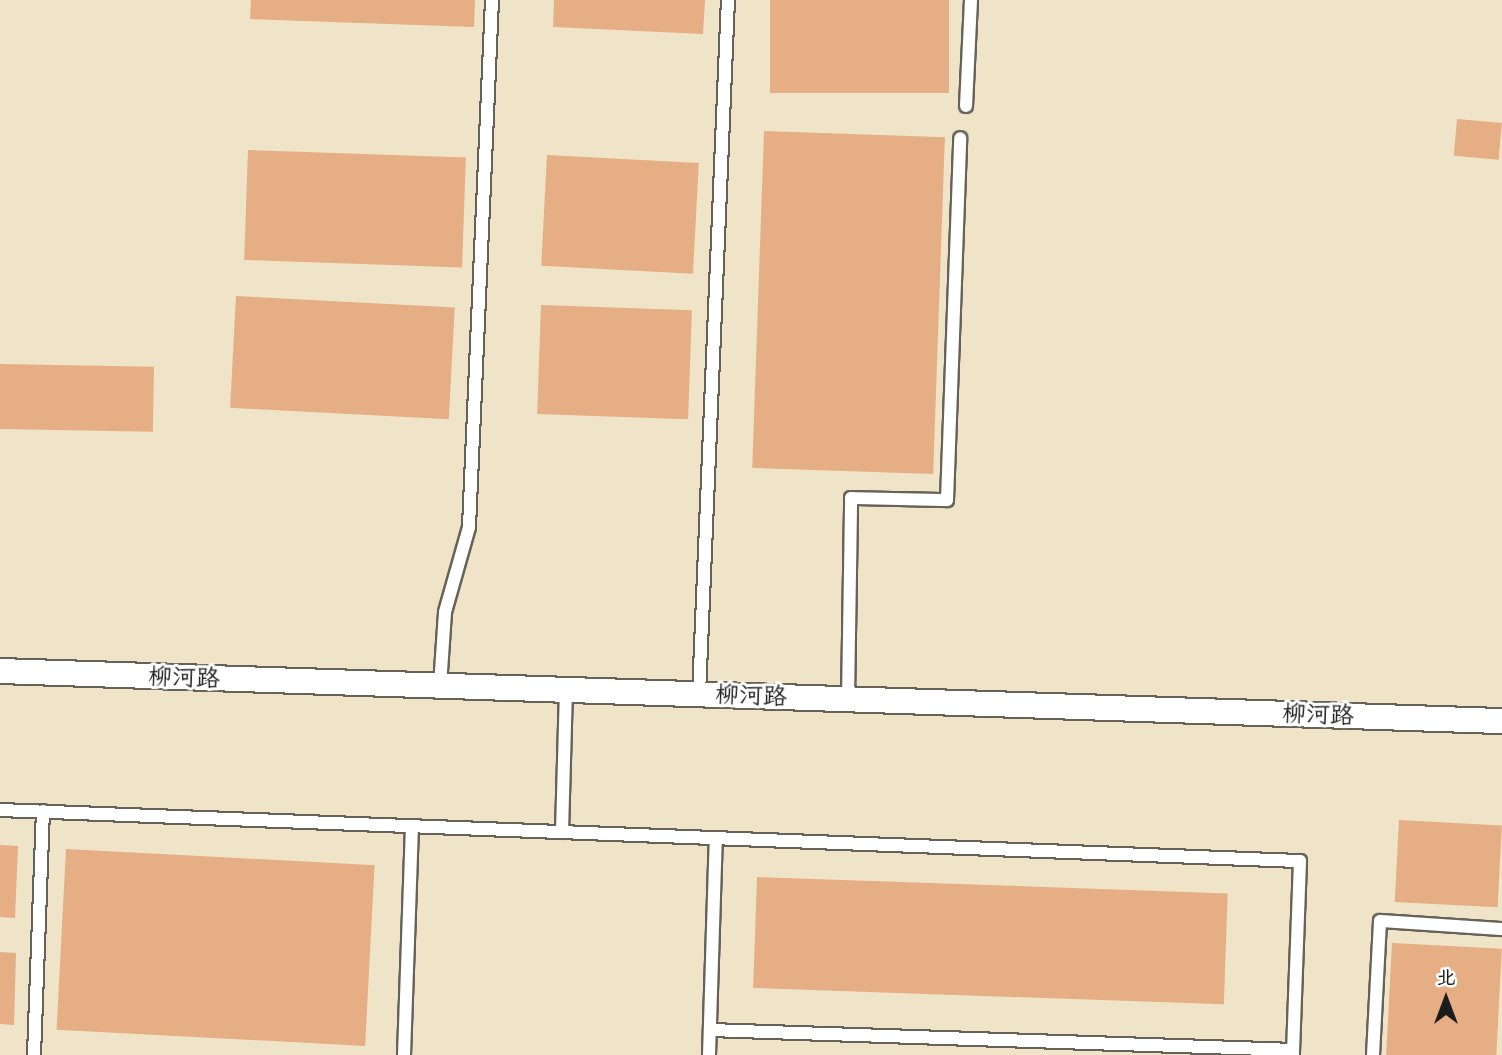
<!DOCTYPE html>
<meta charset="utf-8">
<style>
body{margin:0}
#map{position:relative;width:1502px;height:1055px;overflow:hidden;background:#efe4c7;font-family:Caveat,"LXGW WenKai TC",sans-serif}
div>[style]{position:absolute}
.building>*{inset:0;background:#e6ae84;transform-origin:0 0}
.roads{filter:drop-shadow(2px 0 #666258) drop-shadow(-2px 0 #666258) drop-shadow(0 2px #666258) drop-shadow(0 -2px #666258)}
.lane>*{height:12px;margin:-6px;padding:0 6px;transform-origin:6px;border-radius:6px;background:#fff}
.street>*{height:24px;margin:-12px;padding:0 12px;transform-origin:12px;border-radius:12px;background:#fff}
span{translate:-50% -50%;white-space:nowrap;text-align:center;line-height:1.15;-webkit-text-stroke:6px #fff;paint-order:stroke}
.street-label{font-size:24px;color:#1c1c1c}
.north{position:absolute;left:1411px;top:964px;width:70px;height:70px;-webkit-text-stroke:5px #fff;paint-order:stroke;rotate:0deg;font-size:19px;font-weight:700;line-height:28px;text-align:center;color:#1c1c1c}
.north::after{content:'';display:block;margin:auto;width:24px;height:32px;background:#1c1c1c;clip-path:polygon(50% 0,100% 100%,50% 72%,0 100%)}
</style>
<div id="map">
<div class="building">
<div style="clip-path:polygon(251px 0,475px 0,474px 27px,250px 19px)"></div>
<div style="clip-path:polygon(554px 0,705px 0,703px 34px,553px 27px)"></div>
<div style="left:770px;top:0;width:179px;height:93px"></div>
<div style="left:1457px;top:119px;width:45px;height:37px;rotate:5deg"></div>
<div style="left:764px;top:131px;width:181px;height:337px;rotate:2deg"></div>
<div style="left:248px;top:150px;width:218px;height:110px;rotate:2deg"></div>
<div style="left:547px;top:155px;width:152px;height:111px;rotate:3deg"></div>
<div style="left:236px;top:296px;width:219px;height:112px;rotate:3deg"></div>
<div style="left:541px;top:305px;width:151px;height:109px;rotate:2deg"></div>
<div style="left:0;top:364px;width:154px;height:65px;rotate:1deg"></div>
<div style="left:1399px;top:820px;width:103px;height:82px;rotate:3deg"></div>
<div style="clip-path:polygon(0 845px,18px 846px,15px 918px,0 917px)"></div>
<div style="left:66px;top:849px;width:309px;height:181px;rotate:3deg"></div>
<div style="left:757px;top:877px;width:471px;height:111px;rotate:2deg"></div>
<div style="left:1392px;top:943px;width:110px;height:112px;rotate:3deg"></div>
<div style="clip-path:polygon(0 952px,16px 953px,14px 1025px,0 1024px)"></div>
</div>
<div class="roads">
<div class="lane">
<div style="left:966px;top:106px;width:106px;rotate:-87.3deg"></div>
<div style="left:440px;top:686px;width:74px;rotate:-86.1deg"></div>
<div style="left:445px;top:612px;width:88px;rotate:-74.2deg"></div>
<div style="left:469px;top:527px;width:528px;rotate:-87.5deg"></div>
<div style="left:699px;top:694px;width:695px;rotate:-87.61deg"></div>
<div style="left:848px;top:699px;width:201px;rotate:-89.1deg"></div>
<div style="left:851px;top:498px;width:96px;rotate:1.2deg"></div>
<div style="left:947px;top:500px;width:362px;rotate:-87.9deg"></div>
<div style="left:0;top:810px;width:1301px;rotate:2.25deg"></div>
<div style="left:1300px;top:861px;width:194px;rotate:92.1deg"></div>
<div style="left:562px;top:832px;width:142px;rotate:-88.4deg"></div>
<div style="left:710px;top:1030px;width:583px;rotate:1.96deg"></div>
<div style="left:34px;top:1055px;width:244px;rotate:-87.9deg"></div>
<div style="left:404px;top:1055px;width:229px;rotate:-88deg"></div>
<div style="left:709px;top:1055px;width:217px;rotate:-88.2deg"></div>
<div style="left:1373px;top:1055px;width:134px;rotate:-87deg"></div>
<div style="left:1380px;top:921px;width:122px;rotate:3.8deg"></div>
</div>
<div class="street">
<div style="left:0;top:671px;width:1503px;rotate:1.91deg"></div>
</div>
</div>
<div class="street-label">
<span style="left:184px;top:678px;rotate:2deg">柳河路</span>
<span style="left:751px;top:696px;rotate:2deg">柳河路</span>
<span style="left:1318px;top:715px;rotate:2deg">柳河路</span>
</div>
<div class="north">北</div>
</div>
